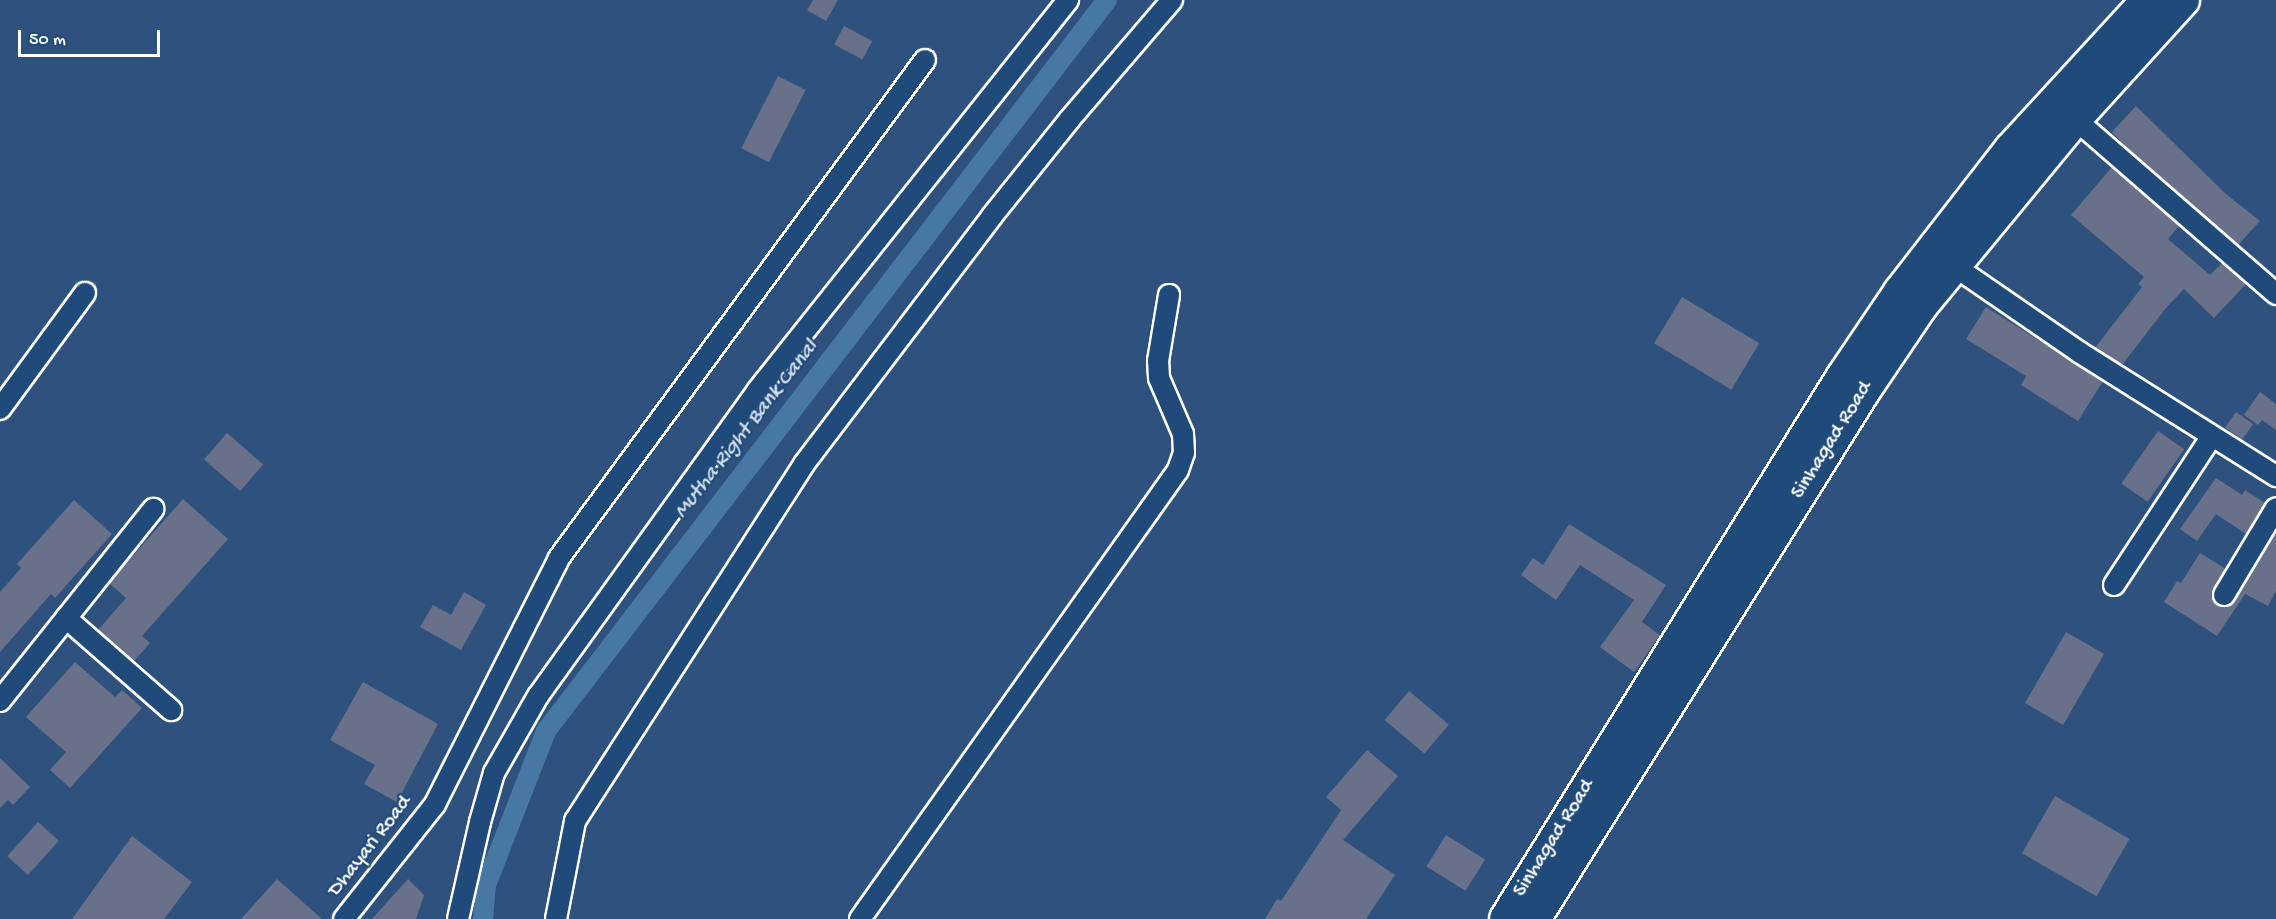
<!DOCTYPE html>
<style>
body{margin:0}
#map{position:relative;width:2276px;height:919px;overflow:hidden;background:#2e527d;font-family:"Gochi Hand",sans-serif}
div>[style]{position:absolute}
.canal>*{height:20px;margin:-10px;padding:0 10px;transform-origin:10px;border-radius:10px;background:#4778a4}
.building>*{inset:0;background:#687189;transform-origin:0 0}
.roads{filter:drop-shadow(2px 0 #fff) drop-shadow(-2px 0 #fff) drop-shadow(0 2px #fff) drop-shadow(0 -2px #fff)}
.minor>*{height:20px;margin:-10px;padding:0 10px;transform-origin:10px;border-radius:10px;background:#1f4a7a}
.primary>*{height:32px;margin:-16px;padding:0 16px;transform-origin:16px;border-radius:16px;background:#1f4a7a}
span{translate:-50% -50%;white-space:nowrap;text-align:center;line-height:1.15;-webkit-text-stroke:4.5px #1f4a7a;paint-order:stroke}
.street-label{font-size:21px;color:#fff}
.water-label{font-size:22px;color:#d1dde8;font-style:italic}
.scale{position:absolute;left:18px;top:30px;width:142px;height:27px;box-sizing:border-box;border:3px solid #fff;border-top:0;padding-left:8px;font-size:18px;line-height:21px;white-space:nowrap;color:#fff;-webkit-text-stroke:4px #1f4a7a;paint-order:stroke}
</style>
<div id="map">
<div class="canal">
<div style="left:483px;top:919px;width:34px;rotate:-85deg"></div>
<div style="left:486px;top:885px;width:165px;rotate:-68.7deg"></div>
<div style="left:546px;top:731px;width:921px;rotate:-52.5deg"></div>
</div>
<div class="building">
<div style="clip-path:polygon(813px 0,838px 0,826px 21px,807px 10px)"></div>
<div style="left:844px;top:26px;width:32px;height:21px;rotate:28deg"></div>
<div style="left:778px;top:76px;width:31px;height:81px;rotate:27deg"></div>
<div style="clip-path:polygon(2136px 106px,2226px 194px,2260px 221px,2238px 245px,2128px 149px,2112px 132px)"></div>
<div style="clip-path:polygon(2112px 167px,2179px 226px,2168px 239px,2210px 275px,2222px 263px,2246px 284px,2214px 318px,2184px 289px,2166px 308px,2122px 365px,2095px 348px,2142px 287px,2138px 284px,2144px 277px,2071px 215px)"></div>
<div style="left:1682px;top:297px;width:90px;height:54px;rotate:31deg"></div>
<div style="clip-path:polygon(1986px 307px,2103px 381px,2078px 421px,2021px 385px,2026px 376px,1966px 339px)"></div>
<div style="clip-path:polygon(2260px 392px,2276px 404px,2276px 430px,2262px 420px,2258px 425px,2244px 415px)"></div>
<div style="left:2236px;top:412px;width:21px;height:19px;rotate:35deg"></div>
<div style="left:2158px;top:431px;width:32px;height:64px;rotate:35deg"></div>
<div style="left:227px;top:433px;width:48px;height:35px;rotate:41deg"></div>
<div style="clip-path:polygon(2216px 478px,2242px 495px,2245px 490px,2265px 503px,2246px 534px,2216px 514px,2197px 541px,2180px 529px)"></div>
<div style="clip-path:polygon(183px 499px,228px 539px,142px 636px,150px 643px,134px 661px,98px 630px,126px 598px,109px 583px)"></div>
<div style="clip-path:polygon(74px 500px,112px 534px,55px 598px,51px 594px,0 652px,0 592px,21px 568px,17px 564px)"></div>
<div style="clip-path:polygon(1569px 524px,1666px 585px,1642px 622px,1660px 635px,1634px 672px,1600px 647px,1634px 600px,1580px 565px,1556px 600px,1521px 575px,1533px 558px,1543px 565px)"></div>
<div style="clip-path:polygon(2276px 531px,2276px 591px,2268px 606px,2245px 594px,2217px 636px,2164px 602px,2177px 581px,2181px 583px,2200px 553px,2226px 569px,2212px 595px,2218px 606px,2230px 605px)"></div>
<div style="clip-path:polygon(464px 592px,486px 605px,461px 650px,420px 627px,433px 605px,451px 615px)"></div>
<div style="left:2066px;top:632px;width:44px;height:82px;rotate:30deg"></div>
<div style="clip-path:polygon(75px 662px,115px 697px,122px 690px,142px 708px,70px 788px,50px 770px,66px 752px,26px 717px)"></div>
<div style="clip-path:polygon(363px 682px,438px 724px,397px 802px,364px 784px,375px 765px,330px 740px)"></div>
<div style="left:1409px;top:691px;width:52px;height:38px;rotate:40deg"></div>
<div style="clip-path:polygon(1367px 750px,1398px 776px,1343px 840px,1395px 875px,1366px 919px,1265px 919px,1277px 899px,1281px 901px,1341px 810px,1326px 797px)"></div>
<div style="clip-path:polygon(0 758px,30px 787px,13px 805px,8px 800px,0 808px)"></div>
<div style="left:2055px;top:796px;width:86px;height:66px;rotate:30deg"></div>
<div style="left:38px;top:822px;width:28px;height:46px;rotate:42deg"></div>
<div style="left:1446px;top:835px;width:46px;height:37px;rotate:32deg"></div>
<div style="clip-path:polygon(132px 836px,192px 882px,164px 919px,72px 919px)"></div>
<div style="clip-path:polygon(277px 879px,322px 919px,241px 919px)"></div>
<div style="clip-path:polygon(408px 879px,424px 895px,416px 919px,372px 919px)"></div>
</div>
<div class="roads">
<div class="minor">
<div style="left:2075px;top:119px;width:267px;rotate:41deg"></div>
<div style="left:1954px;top:266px;width:152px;rotate:34.5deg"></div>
<div style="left:2079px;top:352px;width:233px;rotate:32.2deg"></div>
<div style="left:0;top:409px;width:144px;rotate:-53.8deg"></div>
<div style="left:2114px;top:585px;width:178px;rotate:-56.7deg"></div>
<div style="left:2224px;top:595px;width:101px;rotate:-59.1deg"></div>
<div style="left:66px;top:618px;width:140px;rotate:41.2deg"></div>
<div style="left:0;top:701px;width:246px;rotate:-51.4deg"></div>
<div style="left:344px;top:919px;width:147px;rotate:-51.6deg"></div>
<div style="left:435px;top:804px;width:275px;rotate:-63.2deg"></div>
<div style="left:559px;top:558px;width:618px;rotate:-53.69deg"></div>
<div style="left:458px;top:919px;width:99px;rotate:-77.2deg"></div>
<div style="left:480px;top:822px;width:51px;rotate:-74.1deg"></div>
<div style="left:494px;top:773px;width:89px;rotate:-60.3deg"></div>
<div style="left:538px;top:696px;width:375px;rotate:-54.3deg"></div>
<div style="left:757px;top:391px;width:500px;rotate:-51.5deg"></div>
<div style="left:556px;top:919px;width:100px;rotate:-79deg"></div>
<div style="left:575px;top:821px;width:424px;rotate:-57.3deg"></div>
<div style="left:804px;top:464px;width:311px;rotate:-52.8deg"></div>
<div style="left:992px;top:216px;width:124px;rotate:-51.2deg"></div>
<div style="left:1070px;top:119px;width:157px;rotate:-49.4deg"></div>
<div style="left:860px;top:919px;width:550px;rotate:-54.69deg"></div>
<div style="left:1178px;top:470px;width:18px;rotate:-71deg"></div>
<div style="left:1184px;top:453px;width:19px;rotate:-93deg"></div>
<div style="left:1183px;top:434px;width:61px;rotate:-113.2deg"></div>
<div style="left:1159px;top:378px;width:17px;rotate:-93deg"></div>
<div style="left:1158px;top:361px;width:67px;rotate:-80.5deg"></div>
</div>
<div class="primary">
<div style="left:1506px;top:919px;width:637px;rotate:-58.16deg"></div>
<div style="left:1842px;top:378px;width:104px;rotate:-56deg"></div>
<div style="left:1900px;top:292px;width:181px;rotate:-52.2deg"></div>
<div style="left:2011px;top:149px;width:202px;rotate:-47.4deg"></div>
<div style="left:1534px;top:919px;width:621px;rotate:-58.02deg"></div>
<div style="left:1863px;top:392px;width:104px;rotate:-56deg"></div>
<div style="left:1921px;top:306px;width:242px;rotate:-50.5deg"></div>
<div style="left:2075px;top:119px;width:161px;rotate:-47.8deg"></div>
</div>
</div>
<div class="street-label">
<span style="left:1833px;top:441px;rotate:-58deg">Sinhagad Road</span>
<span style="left:1555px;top:839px;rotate:-58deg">Sinhagad Road</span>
<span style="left:371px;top:847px;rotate:-52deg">Dhayari Road</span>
</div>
<div class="water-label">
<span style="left:747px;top:430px;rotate:-52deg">Mutha Right Bank Canal</span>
</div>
<div class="scale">50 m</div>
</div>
